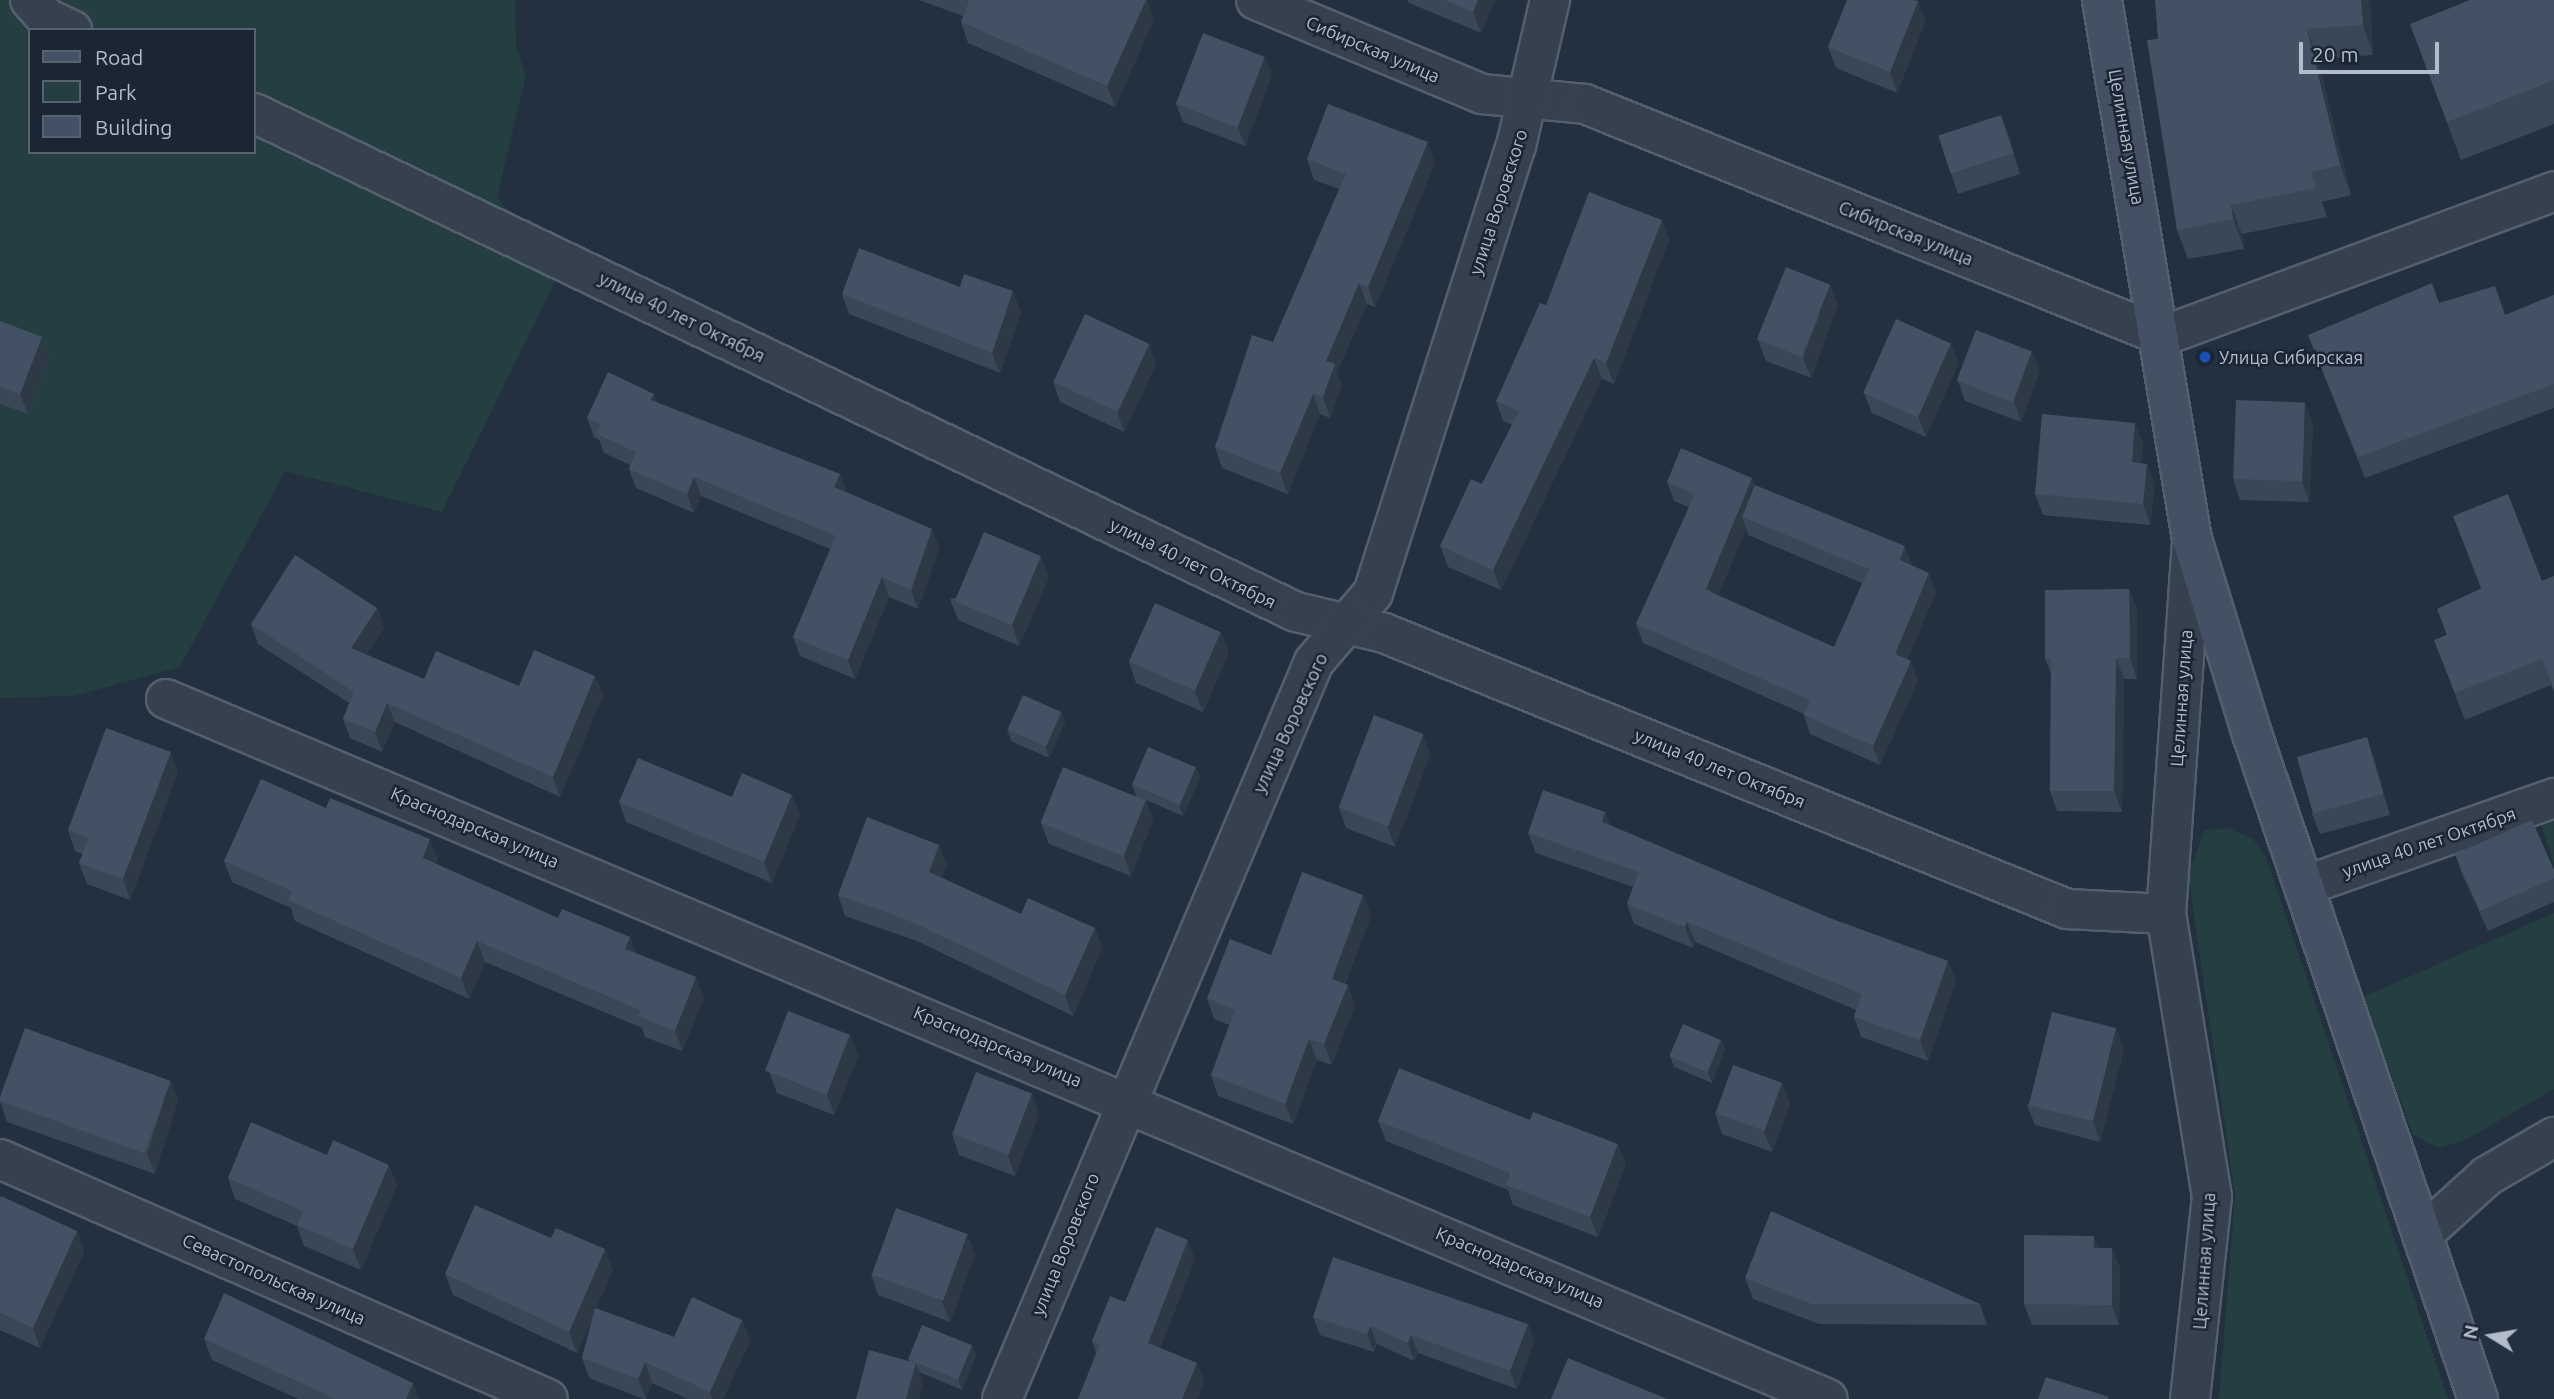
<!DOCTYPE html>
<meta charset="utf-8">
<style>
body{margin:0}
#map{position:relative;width:2554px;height:1399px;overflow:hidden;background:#223040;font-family:Ubuntu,sans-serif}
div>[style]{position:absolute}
.green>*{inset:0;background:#243e41}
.roads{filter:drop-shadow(2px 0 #545f6d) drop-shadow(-2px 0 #545f6d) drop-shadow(0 2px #545f6d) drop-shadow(0 -2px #545f6d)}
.street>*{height:38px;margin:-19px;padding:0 19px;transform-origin:19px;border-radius:19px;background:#36414f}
.secondary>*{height:38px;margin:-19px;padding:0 19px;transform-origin:19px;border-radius:19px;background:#445063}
.wall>*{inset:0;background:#394756}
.shaded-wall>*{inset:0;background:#2e3946}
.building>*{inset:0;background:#425264;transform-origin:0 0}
.dots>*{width:19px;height:19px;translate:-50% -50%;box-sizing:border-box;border:4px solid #1b2634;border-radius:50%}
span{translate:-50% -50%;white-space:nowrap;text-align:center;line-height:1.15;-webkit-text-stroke:5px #1b2634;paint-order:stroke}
.street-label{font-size:18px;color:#b2bcca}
.poi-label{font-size:18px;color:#b2bcca}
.left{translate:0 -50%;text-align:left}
.legend{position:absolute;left:28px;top:28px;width:228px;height:126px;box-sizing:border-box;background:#1b2634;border:2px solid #576270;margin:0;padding:9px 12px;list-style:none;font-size:21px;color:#b2bcca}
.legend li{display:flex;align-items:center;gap:14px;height:35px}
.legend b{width:35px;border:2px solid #576270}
.north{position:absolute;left:2456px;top:1301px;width:70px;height:70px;-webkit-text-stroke:5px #1b2634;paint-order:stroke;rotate:281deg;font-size:19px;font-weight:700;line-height:28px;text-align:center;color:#b2bcca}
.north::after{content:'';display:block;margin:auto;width:24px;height:32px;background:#b2bcca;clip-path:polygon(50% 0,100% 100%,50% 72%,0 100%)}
.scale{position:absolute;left:2299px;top:42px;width:140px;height:32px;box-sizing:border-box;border:4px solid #b2bcca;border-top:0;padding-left:9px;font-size:21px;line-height:24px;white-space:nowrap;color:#b2bcca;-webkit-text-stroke:5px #1b2634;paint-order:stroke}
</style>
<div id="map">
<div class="green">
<div style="clip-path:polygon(evenodd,0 0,515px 0,516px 46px,526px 76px,497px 196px,556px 280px,442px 512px,285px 471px,180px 667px,74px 696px,0 698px,0 0,30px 30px,254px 30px,254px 152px,30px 152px,30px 30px)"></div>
<div style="clip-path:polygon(2554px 816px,2554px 864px,2540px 822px)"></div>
<div style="clip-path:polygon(2228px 828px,2253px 839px,2266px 857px,2448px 1399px,2219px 1399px,2235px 1195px,2188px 875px,2205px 830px)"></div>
<div style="clip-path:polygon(2554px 913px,2554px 1089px,2464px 1141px,2438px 1148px,2413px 1135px,2363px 997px)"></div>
</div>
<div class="roads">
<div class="street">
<div style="left:30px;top:0;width:24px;rotate:48deg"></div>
<div style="left:46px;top:18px;width:29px;rotate:25deg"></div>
<div style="left:1256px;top:0;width:245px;rotate:22.6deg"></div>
<div style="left:1482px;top:94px;width:103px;rotate:5.5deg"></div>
<div style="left:1585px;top:104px;width:623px;rotate:21.87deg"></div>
<div style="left:2163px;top:336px;width:417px;rotate:-20.3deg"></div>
<div style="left:254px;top:113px;width:1155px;rotate:25.59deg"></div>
<div style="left:1296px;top:612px;width:90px;rotate:13.4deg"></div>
<div style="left:1384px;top:633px;width:737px;rotate:22deg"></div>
<div style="left:2067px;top:909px;width:99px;rotate:2.9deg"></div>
<div style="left:166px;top:699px;width:1803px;rotate:22.84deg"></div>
<div style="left:2304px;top:886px;width:265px;rotate:-19.4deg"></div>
<div style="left:0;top:1159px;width:598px;rotate:23.65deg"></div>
<div style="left:2422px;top:1235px;width:88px;rotate:-42.2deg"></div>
<div style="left:2487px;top:1176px;width:78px;rotate:-30.2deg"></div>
<div style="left:1002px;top:1399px;width:800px;rotate:-67.06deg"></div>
<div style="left:1314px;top:662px;width:91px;rotate:-49.5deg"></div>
<div style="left:1373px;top:593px;width:469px;rotate:-72.3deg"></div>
<div style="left:1516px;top:146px;width:150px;rotate:-76.9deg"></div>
<div style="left:2190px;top:1399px;width:203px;rotate:-83.8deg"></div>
<div style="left:2212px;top:1197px;width:287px;rotate:-99.2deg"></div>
<div style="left:2166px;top:914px;width:374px;rotate:-86deg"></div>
</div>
<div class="secondary">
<div style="left:2102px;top:0;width:546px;rotate:80.52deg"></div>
<div style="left:2192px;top:539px;width:204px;rotate:72.9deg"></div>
<div style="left:2252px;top:734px;width:702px;rotate:71.23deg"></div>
</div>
</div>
<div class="wall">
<div style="clip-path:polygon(919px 0,1147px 0,1154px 19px,1115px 107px,968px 43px,961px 22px,963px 16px)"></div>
<div style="clip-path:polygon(1407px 0,1495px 0,1481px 33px,1409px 3px)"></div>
<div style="clip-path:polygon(2370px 0,2373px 55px,2318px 59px,2351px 195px,2322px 202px,2327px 217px,2242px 234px,2244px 249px,2188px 259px,2177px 230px,2158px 39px)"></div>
<div style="clip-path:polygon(2554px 0,2554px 124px,2461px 160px,2410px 24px)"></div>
<div style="clip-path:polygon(1918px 1px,1925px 22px,1897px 93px,1836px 68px,1828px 47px)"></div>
<div style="clip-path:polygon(1265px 57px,1272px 75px,1245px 146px,1183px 122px,1176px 104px)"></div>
<div style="clip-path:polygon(2009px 136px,2020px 174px,1958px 194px,1951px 173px)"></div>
<div style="clip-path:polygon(1307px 159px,1435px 163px,1375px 307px,1367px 304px,1337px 372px,1342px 385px,1330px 418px,1320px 414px,1288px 494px,1222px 468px,1215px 447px,1273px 342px,1339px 189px,1314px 180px)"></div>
<div style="clip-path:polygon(1662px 220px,1669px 240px,1614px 384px,1602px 379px,1501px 590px,1448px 567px,1440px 546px,1482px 484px,1512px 425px,1503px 421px,1496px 401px,1546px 305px)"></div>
<div style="clip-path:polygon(842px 294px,1021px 312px,1000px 373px,849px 314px)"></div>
<div style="clip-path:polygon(2554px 295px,2554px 408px,2365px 478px,2308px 335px,2439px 303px,2505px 315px)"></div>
<div style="clip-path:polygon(1838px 305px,1811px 378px,1766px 361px,1758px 340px)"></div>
<div style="clip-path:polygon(0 321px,42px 337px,50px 358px,28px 414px,0 404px)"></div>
<div style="clip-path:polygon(1951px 343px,1958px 364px,1926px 437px,1872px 413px,1864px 393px)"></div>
<div style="clip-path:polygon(1149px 344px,1156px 364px,1124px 432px,1060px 402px,1053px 382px)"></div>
<div style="clip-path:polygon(2040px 371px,2021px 422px,1965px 401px,1958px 381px)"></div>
<div style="clip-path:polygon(657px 403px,840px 474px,846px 492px,932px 529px,939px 548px,918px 609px,889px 597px,855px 679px,800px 656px,793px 637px,830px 549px,701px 496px,694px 513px,636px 488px,629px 469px,630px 465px,604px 453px,599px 440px,594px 437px,587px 418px)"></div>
<div style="clip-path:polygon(2313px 424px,2309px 502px,2240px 500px,2233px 479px)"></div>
<div style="clip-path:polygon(2143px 444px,2141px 463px,2155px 484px,2150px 525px,2043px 515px,2035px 494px)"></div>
<div style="clip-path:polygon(evenodd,1667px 482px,1755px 485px,1912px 566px,1936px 592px,1907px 660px,1918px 680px,1880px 765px,1810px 734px,1804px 715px,1804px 714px,1643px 643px,1636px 624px,1689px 507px,1674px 501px,1667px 482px,1746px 529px,1748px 535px,1862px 583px,1834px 647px,1718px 595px,1746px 529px)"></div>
<div style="clip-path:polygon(2453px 516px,2542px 581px,2554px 576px,2554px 692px,2551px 685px,2465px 720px,2434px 640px,2446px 635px,2481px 589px)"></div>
<div style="clip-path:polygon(1049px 577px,1019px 646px,958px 620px,950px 599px)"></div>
<div style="clip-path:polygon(2129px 589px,2137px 610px,2137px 679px,2124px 679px,2122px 812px,2057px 811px,2050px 791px,2051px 674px,2045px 658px)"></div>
<div style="clip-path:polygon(377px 608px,384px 628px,366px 655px,424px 679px,519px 686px,595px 676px,603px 696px,560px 797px,395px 722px,382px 752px,350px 738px,343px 719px,349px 703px,258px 644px,251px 624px)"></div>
<div style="clip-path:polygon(1229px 652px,1203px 712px,1136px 683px,1129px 662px)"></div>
<div style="clip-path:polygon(1061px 712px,1065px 722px,1049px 758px,1011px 741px,1007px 730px)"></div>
<div style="clip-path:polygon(1430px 755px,1395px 847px,1346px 828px,1339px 808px)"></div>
<div style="clip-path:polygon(2374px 757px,2390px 815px,2320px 834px,2312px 814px)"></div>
<div style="clip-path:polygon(1196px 767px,1200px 778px,1183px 816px,1146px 800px,1153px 820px,1131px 876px,1049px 844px,1041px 823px,1136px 796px,1132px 785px)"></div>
<div style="clip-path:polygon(178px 772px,130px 900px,87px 884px,79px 863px,83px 854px,75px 851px,68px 830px)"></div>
<div style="clip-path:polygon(732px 797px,800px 815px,772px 883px,626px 822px,619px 802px)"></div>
<div style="clip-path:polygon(1605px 812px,1610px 825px,1832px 919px,1948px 961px,1956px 981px,1928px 1061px,1861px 1037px,1854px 1017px,1856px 1010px,1695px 942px,1693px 948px,1634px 924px,1627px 904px,1633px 887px,1536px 853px,1528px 833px)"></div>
<div style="clip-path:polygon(939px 845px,947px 865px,942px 878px,1021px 914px,1095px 928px,1102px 948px,1073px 1016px,917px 941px,845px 916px,838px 895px)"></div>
<div style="clip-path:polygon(2455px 854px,2554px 870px,2554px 902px,2488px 931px,2462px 874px)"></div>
<div style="clip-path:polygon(438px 860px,436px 864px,558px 918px,630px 937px,636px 953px,696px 977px,704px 998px,682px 1051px,645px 1037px,642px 1028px,485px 962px,469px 999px,295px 921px,291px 908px,232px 882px,224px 861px)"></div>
<div style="clip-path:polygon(1363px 895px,1371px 916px,1345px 984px,1348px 985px,1355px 1005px,1332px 1065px,1317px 1060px,1293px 1124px,1218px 1096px,1211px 1075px,1229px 1025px,1214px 1019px,1207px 998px,1271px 955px)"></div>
<div style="clip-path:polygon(850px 1035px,858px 1056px,834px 1115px,777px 1093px,769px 1072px)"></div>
<div style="clip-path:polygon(1721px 1040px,1725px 1050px,1712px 1083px,1674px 1067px,1670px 1056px)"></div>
<div style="clip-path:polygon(2124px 1049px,2100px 1142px,2035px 1125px,2027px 1105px)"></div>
<div style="clip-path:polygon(1782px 1083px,1790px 1104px,1772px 1152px,1722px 1134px,1715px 1113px)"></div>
<div style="clip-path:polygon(178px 1100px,155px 1174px,7px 1122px,0 1101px)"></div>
<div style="clip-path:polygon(1039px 1114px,1015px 1176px,959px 1155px,952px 1134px)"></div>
<div style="clip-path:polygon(1378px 1121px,1626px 1164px,1598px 1237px,1513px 1205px,1508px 1190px,1386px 1141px)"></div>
<div style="clip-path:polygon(228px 1178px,397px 1185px,361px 1270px,304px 1246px,297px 1226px,235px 1199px)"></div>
<div style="clip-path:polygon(0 1199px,77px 1231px,84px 1252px,40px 1348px,0 1330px)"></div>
<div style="clip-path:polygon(967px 1234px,975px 1255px,950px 1322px,878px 1295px,871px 1274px)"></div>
<div style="clip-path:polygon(551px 1238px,605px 1249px,613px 1270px,596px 1308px,674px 1337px,742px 1320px,750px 1341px,723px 1399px,688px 1399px,652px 1383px,646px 1399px,644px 1399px,589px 1378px,582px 1358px,593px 1317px,577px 1353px,453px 1295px,445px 1274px)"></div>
<div style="clip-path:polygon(2099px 1248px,2112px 1248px,2120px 1269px,2119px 1325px,2032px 1325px,2024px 1304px)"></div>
<div style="clip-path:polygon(1195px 1259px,1160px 1348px,1197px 1363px,1204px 1382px,1197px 1399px,1078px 1399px,1096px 1353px,1092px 1341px,1125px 1302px)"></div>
<div style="clip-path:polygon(1745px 1278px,1980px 1304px,1987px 1325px,1819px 1324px,1753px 1299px)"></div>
<div style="clip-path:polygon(1313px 1317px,1528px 1324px,1534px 1342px,1517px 1389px,1418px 1353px,1414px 1361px,1377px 1344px,1374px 1352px,1320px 1335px)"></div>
<div style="clip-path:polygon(204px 1339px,413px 1383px,419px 1399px,298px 1399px,212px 1360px)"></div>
<div style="clip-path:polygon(972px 1345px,976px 1356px,962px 1390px,919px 1372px,923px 1384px,908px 1359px)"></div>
</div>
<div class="shaded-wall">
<div style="clip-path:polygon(1146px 0,1147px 0,1154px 19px,1115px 107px,1107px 86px)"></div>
<div style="clip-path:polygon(1478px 0,1495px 0,1481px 33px,1473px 12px)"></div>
<div style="clip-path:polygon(2361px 0,2370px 0,2373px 55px,2363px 25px)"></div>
<div style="clip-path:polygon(1918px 1px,1925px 22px,1897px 93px,1890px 72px)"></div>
<div style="clip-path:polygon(2307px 29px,2318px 59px,2351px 195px,2340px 165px)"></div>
<div style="clip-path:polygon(1265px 57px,1272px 75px,1245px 146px,1238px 127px)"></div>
<div style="clip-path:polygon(2001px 115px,2009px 136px,2020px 174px,2013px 153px)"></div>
<div style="clip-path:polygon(1428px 142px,1435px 163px,1375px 307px,1368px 287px)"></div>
<div style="clip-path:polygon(2231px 205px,2242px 234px,2244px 249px,2233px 219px)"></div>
<div style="clip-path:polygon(1662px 220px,1669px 240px,1614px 384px,1606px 363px)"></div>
<div style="clip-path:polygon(1359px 283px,1367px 304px,1337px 372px,1342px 385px,1330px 418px,1323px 397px,1326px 361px)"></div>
<div style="clip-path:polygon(1831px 285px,1838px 305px,1811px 378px,1803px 358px)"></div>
<div style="clip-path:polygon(1013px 291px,1021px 312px,1000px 373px,992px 353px)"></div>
<div style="clip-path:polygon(42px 337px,50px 358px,28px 414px,20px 394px)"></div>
<div style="clip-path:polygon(1951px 343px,1958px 364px,1926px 437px,1918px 416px)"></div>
<div style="clip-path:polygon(1149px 344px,1156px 364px,1124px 432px,1117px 411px)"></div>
<div style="clip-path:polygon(2032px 351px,2040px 371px,2021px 422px,2014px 401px)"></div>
<div style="clip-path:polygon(1594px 358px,1602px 379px,1501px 590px,1493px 570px)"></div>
<div style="clip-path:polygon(654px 394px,661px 413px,651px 400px)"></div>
<div style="clip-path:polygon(1313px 394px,1320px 414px,1288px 494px,1280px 473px)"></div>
<div style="clip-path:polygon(2305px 403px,2313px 424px,2309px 502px,2302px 482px)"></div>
<div style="clip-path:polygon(2135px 423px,2143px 444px,2139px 483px,2132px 462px)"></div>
<div style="clip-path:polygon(2147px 464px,2155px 484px,2150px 525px,2143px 504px)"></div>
<div style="clip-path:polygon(840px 474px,847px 493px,834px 487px)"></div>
<div style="clip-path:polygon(694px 477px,701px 496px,694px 513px,687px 494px)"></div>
<div style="clip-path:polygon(1752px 478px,1759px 497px,1742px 517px,1746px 529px,1713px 608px,1706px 589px)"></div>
<div style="clip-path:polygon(932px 529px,939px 548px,918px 609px,911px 590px)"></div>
<div style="clip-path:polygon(1905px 546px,1912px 565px,1900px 560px)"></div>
<div style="clip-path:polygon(1041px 556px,1049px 577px,1019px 646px,1012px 625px)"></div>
<div style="clip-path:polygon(1929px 573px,1936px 592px,1902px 673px,1895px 654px)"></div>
<div style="clip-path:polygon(882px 577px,889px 597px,855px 679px,848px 660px)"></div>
<div style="clip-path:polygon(2129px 589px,2137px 610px,2137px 679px,2130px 658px)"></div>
<div style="clip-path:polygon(377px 608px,384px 628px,358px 668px,351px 648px)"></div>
<div style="clip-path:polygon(1221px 632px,1229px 652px,1203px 712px,1195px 691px)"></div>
<div style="clip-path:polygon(2116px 658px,2124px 679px,2122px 812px,2114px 791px)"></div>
<div style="clip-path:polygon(1911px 661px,1918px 680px,1880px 765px,1873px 746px)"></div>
<div style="clip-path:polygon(595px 676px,603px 696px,560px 797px,553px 777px)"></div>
<div style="clip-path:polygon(387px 703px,395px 722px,382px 752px,375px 732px)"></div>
<div style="clip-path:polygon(1061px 712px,1065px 722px,1049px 758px,1045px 747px)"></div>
<div style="clip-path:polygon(1423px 734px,1430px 755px,1395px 847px,1387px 826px)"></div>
<div style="clip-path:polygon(2367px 737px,2374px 757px,2390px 815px,2383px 794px)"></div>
<div style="clip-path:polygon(171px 752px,178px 772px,130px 900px,123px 879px)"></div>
<div style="clip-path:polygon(1196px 767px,1200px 778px,1183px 816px,1179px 806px)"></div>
<div style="clip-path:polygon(792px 795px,800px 815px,772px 883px,764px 862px)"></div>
<div style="clip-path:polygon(1146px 800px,1153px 820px,1131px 876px,1124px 856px)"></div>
<div style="clip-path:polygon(1605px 812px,1613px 833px,1602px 822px)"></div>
<div style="clip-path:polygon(430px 839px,438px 860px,430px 879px,423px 858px)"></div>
<div style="clip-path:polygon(939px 845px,947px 865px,936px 893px,929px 872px)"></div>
<div style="clip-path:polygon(1363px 895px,1371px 916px,1339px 999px,1332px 979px)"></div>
<div style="clip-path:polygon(1687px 922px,1695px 942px,1693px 948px,1685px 927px)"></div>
<div style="clip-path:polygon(1095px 928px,1102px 948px,1073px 1016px,1065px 995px)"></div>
<div style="clip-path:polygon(630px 937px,638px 958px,625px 949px)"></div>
<div style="clip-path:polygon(477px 941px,485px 962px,469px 999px,461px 978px)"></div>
<div style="clip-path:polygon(1948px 961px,1956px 981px,1928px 1061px,1920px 1040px)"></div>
<div style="clip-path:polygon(696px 977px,704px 998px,682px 1051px,675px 1031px)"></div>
<div style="clip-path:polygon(1348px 985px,1355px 1005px,1332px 1065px,1324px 1044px)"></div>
<div style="clip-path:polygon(2116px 1028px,2124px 1049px,2100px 1142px,2093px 1121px)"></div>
<div style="clip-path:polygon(850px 1035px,858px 1056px,834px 1115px,827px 1094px)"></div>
<div style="clip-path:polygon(1309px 1039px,1317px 1060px,1293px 1124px,1285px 1104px)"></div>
<div style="clip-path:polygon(1721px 1040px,1725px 1050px,1712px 1083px,1708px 1072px)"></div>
<div style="clip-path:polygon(171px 1080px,178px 1100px,155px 1174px,147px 1153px)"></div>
<div style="clip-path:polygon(1782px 1083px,1790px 1104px,1772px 1152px,1764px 1132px)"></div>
<div style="clip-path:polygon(1032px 1093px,1039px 1114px,1015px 1176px,1008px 1156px)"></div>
<div style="clip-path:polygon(1618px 1144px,1626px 1164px,1598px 1237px,1590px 1217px)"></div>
<div style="clip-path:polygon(389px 1165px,397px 1185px,361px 1270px,353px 1249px)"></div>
<div style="clip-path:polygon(77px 1231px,84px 1252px,40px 1348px,33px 1328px)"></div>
<div style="clip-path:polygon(967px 1234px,975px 1255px,950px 1322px,942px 1302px)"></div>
<div style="clip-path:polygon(2094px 1236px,2102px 1257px,2094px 1248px)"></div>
<div style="clip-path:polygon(1188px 1240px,1195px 1259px,1155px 1361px,1148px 1343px)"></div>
<div style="clip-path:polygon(2112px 1248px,2120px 1269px,2119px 1325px,2112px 1305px)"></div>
<div style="clip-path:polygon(605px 1249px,613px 1270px,577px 1353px,569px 1332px)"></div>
<div style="clip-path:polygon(742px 1320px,750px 1341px,723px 1399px,712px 1399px,710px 1392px)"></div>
<div style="clip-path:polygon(1528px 1324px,1534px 1342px,1517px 1389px,1510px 1371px)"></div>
<div style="clip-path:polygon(1370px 1326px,1377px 1344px,1374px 1352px,1367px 1334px)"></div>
<div style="clip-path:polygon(1411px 1335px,1418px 1353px,1414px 1361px,1408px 1343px)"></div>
<div style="clip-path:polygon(972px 1345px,976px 1356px,962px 1390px,958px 1379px)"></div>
<div style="clip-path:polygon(645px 1362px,652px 1383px,646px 1399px,638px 1379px)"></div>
<div style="clip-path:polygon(916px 1363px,923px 1384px,919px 1399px,906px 1399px)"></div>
<div style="clip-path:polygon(1197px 1363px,1204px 1382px,1197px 1399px,1182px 1399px)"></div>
<div style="clip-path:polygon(413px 1383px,419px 1399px,406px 1399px)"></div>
</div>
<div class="building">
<div style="clip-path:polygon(968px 0,1146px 0,1107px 86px,961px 22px,969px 1px)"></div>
<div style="clip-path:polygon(1444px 0,1478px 0,1473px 12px)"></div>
<div style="clip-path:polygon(1847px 0,1914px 0,1918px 1px,1890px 72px,1828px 47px)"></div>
<div style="clip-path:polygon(2155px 0,2361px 0,2363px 25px,2307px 29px,2340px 165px,2311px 172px,2316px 188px,2231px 205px,2233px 219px,2177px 230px,2147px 40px,2158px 39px)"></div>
<div style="clip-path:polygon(2470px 0,2554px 0,2554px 80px,2447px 122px,2410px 24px)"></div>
<div style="left:1203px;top:33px;width:66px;height:76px;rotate:21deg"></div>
<div style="clip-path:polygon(1328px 104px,1428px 142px,1368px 287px,1359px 283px,1326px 361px,1335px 364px,1323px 397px,1313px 394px,1280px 473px,1215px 447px,1252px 335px,1273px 342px,1346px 174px,1307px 159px)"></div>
<div style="left:2001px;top:115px;width:40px;height:66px;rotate:72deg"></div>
<div style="clip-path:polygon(1589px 192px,1662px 220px,1606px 363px,1594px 358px,1493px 570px,1440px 546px,1471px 479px,1482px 484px,1519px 411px,1496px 401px,1540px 303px,1546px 305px)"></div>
<div style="clip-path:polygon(859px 248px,960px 287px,964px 274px,1013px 291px,992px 353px,842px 294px)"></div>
<div style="left:1786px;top:267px;width:48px;height:78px;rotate:22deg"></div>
<div style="clip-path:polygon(2432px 283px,2439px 303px,2495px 286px,2505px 315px,2554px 295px,2554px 384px,2358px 457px,2308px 335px)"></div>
<div style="left:1085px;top:314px;width:71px;height:75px;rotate:25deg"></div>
<div style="left:1896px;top:319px;width:60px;height:81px;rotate:24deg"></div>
<div style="clip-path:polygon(0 321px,42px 337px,20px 394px,0 386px)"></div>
<div style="left:1976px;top:330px;width:60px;height:54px;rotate:21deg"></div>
<div style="clip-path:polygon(608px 372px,654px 394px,651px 400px,840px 474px,834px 487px,932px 529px,911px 590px,882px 577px,848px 660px,793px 637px,836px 536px,694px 477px,687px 494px,629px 469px,636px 452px,597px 434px,601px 424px,587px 418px)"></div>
<div style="left:2236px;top:400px;width:69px;height:79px;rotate:2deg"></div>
<div style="clip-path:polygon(2042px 414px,2135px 423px,2132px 462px,2147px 464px,2143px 504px,2035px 494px)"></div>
<div style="clip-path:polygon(1681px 448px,1752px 478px,1706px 589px,1715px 594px,1834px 647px,1869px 569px,1742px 517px,1755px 485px,1905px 546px,1900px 560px,1929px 573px,1895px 654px,1911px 661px,1873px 746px,1804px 715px,1810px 700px,1636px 624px,1695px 494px,1667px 482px)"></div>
<div style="clip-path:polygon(2508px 494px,2542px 581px,2554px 576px,2554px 689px,2542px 659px,2455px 693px,2434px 640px,2447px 635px,2437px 609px,2482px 588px,2453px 516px)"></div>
<div style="left:984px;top:532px;width:62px;height:75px;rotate:23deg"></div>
<div style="clip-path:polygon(295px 555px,377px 608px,351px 648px,424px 679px,436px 651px,519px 686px,534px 650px,595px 676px,553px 777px,387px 703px,375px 732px,343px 719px,354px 692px,251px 624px)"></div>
<div style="clip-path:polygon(2129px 589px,2130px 658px,2116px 658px,2114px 791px,2050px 791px,2051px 658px,2045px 658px,2045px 590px)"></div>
<div style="left:1155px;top:603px;width:72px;height:64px;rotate:24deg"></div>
<div style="left:1023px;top:695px;width:42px;height:38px;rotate:24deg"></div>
<div style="left:1374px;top:715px;width:53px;height:99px;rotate:21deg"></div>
<div style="clip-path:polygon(106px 728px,171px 752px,123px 879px,79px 863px,88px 838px,68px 830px)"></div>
<div style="left:2367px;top:737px;width:59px;height:73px;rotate:74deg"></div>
<div style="left:1148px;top:747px;width:52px;height:41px;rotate:23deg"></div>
<div style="clip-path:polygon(638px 758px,732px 797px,742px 773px,792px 795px,764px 862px,619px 802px)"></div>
<div style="left:1063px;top:767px;width:89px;height:60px;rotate:22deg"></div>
<div style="clip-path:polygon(261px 779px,326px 808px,330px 798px,430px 839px,423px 858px,558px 918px,562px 909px,630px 937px,625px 949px,696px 977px,675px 1031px,638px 1016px,640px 1010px,477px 941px,461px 978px,288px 900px,292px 891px,224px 861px)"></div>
<div style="clip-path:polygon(1543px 790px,1605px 812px,1602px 822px,1832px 919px,1948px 961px,1920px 1040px,1854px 1017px,1862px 994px,1687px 922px,1685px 927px,1627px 904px,1639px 872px,1528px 833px)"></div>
<div style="clip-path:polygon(867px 817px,939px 845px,929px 872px,1021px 914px,1028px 898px,1095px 928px,1065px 995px,910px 921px,838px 895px)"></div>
<div style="clip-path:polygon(2532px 820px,2554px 870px,2554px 878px,2480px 911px,2455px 854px)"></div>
<div style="clip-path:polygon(1302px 872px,1363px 895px,1332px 979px,1348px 985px,1324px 1044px,1309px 1039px,1285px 1104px,1211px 1075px,1235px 1010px,1207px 998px,1230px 939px,1271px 955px)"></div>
<div style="left:788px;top:1011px;width:66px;height:64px;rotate:21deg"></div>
<div style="left:2052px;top:1012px;width:66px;height:96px;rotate:14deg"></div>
<div style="left:1683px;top:1024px;width:41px;height:35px;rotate:23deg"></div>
<div style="left:25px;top:1028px;width:155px;height:77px;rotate:20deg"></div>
<div style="left:1733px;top:1065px;width:52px;height:51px;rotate:20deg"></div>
<div style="clip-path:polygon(1399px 1068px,1530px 1120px,1533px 1112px,1618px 1144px,1590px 1217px,1506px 1185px,1510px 1173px,1378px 1121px)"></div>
<div style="left:976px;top:1072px;width:60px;height:66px;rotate:21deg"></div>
<div style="clip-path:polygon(251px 1122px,327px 1155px,333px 1140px,389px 1165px,353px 1249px,297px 1225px,303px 1211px,228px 1178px)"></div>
<div style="clip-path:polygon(1px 1196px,77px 1231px,33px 1328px,0 1313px,0 1199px)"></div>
<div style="clip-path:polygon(475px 1205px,551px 1238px,556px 1228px,605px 1249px,569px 1332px,445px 1274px)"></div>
<div style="left:896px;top:1208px;width:76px;height:71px;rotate:20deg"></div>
<div style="clip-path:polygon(1771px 1211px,1980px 1304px,1812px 1304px,1745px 1278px)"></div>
<div style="clip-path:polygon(1156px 1227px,1188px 1240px,1148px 1343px,1197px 1363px,1182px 1399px,1078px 1399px,1100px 1345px,1092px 1341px,1110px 1296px,1125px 1302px)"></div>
<div style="clip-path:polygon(2024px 1235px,2094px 1236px,2094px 1248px,2112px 1248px,2112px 1305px,2024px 1304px)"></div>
<div style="clip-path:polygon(1333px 1257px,1528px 1324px,1510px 1371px,1411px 1335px,1408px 1343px,1370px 1326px,1367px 1334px,1313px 1317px)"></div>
<div style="clip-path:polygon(224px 1293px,413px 1383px,406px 1399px,336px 1399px,204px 1339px)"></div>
<div style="clip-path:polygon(692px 1297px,742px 1320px,710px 1392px,645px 1362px,638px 1379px,582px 1358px,595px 1308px,674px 1337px)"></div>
<div style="left:922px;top:1325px;width:54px;height:37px;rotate:22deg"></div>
<div style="clip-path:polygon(869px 1350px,916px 1363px,906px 1399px,856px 1399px)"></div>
<div style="clip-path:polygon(1568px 1358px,1667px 1399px,1551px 1399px)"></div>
<div style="clip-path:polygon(2046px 1377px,2109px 1397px,2108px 1399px,2038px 1399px)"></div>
</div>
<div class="dots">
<div style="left:2205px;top:357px;background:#1a4fb4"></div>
</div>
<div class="street-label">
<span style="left:1373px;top:49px;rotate:23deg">Сибирская улица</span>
<span style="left:2127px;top:137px;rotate:80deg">Целинная улица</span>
<span style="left:1498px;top:202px;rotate:-72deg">улица Воровского</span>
<span style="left:1906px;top:233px;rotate:22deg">Сибирская улица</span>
<span style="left:682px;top:317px;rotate:26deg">улица 40 лет Октября</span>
<span style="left:1193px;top:563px;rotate:26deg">улица 40 лет Октября</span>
<span style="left:2181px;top:698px;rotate:-86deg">Целинная улица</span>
<span style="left:1290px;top:723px;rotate:-65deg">улица Воровского</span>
<span style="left:1720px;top:768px;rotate:22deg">улица 40 лет Октября</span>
<span style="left:475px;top:827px;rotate:23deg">Краснодарская улица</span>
<span style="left:2429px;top:842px;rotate:-19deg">улица 40 лет Октября</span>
<span style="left:998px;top:1046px;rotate:23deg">Краснодарская улица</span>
<span style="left:1065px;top:1244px;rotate:-68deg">улица Воровского</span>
<span style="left:2204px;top:1261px;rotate:-86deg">Целинная улица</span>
<span style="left:1520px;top:1267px;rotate:23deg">Краснодарская улица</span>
<span style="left:274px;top:1279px;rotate:24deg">Севастопольская улица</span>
</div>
<div class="poi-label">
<span class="left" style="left:2219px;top:357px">Улица Сибирская</span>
</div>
<ul class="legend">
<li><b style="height:9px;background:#445063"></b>Road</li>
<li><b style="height:19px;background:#243e41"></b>Park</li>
<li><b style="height:19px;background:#425264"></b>Building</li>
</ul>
<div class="north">N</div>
<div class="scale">20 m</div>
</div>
